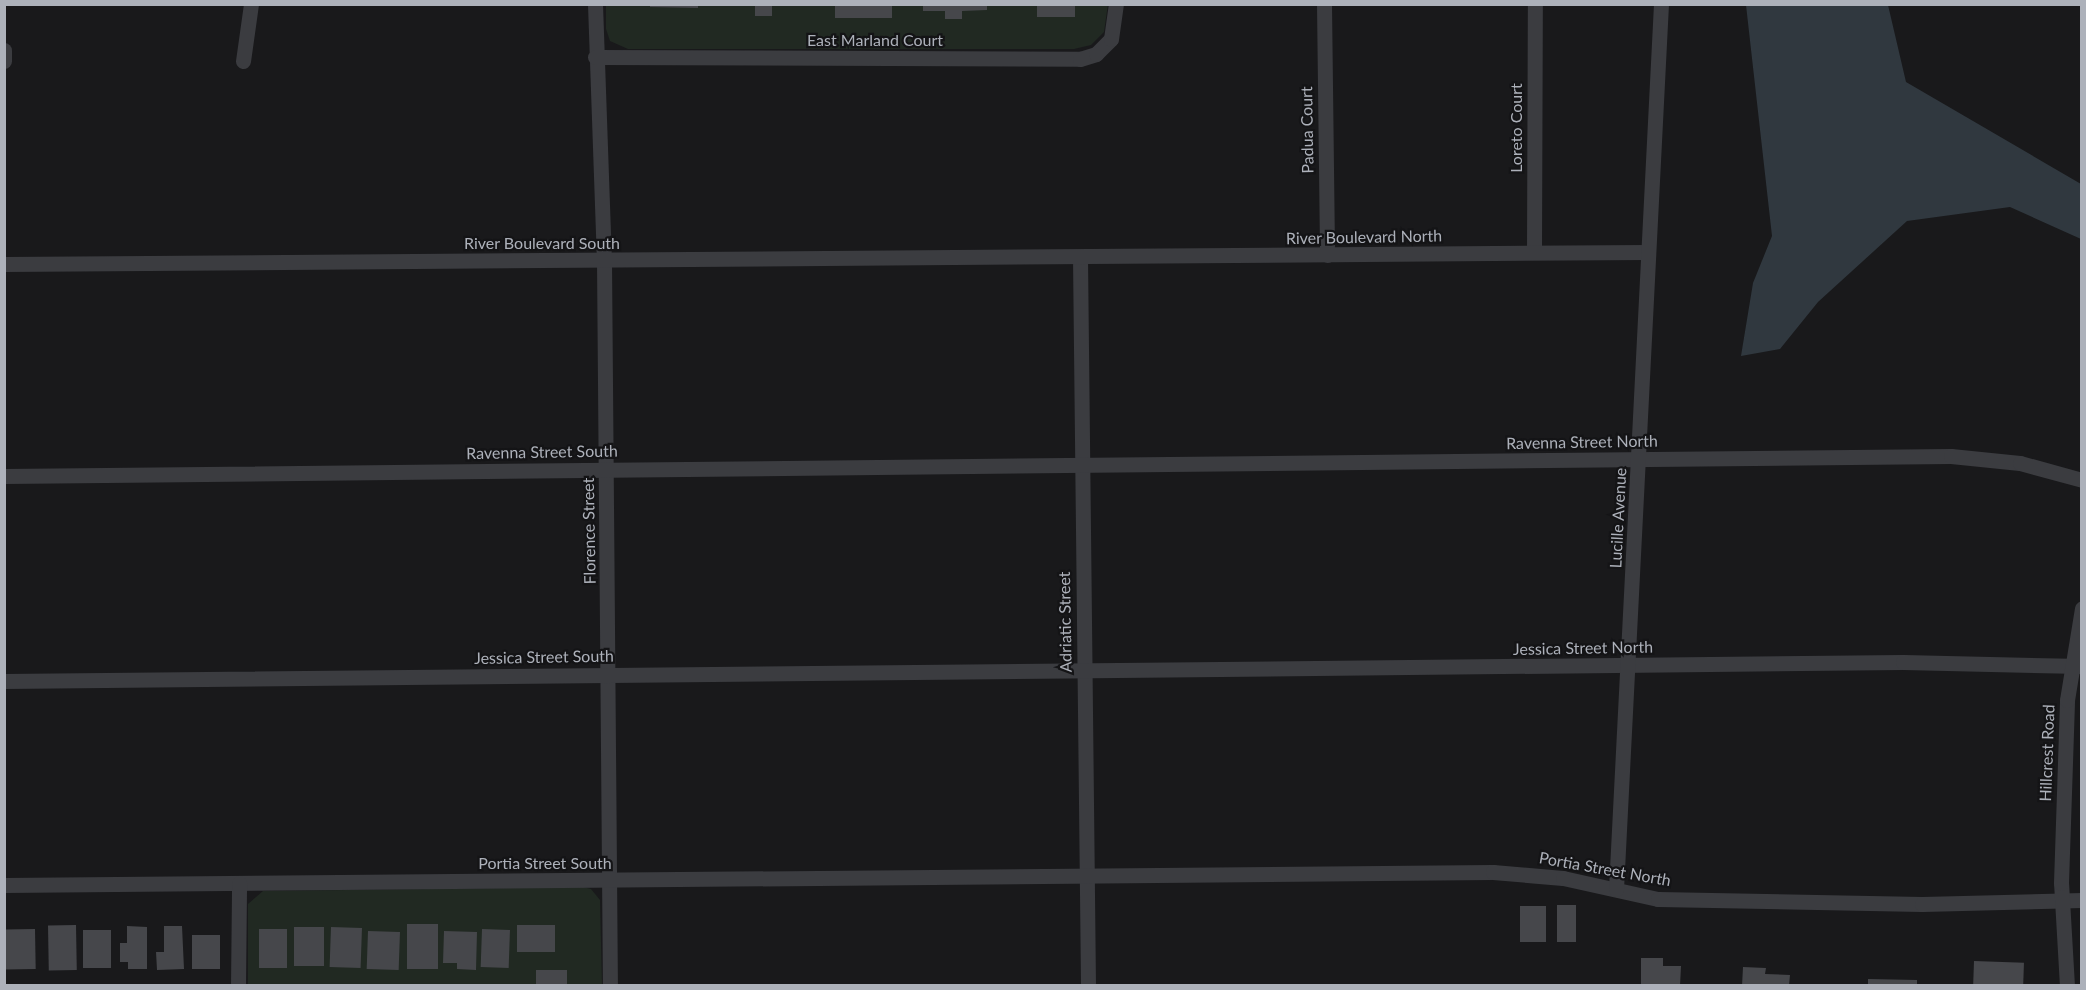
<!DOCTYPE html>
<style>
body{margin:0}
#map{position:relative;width:2086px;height:990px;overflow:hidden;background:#19191b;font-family:Lato,sans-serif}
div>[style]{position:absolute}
.green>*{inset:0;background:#212922}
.water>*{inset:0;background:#30383f}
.building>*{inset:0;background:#46474b;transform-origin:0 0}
.minor>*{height:15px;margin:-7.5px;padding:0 7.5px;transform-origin:7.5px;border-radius:7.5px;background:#3b3c40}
span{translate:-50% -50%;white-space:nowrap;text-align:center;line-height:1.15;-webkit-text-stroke:4.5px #141416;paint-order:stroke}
.street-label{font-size:16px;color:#adb1ba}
.frame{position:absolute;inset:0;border:6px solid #adb1ba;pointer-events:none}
</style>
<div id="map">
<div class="green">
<div style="clip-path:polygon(1108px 4px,1104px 32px,1091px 45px,1074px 49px,628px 49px,610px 41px,606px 29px,606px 5px)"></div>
<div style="clip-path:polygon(583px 887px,591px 889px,600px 900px,602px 985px,248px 986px,248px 904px,263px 891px)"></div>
</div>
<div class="water">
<div style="clip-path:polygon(1746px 5px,1888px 5px,1906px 82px,2081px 184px,2081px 239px,2010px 207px,1907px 221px,1818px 302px,1780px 349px,1741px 356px,1753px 283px,1772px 236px)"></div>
</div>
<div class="building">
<div style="clip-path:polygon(650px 4px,698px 4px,698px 8px,650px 7px)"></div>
<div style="left:755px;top:4px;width:17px;height:12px"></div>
<div style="left:835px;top:4px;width:57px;height:14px"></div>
<div style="clip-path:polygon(923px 4px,987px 4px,987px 10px,962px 11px,962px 19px,945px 19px,945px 11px,923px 11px)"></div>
<div style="left:1037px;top:4px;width:38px;height:13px"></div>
<div style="left:1557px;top:905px;width:19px;height:37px"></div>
<div style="left:1520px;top:906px;width:26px;height:36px"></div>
<div style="left:407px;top:924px;width:31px;height:45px"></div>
<div style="left:76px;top:925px;width:45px;height:28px;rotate:89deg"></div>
<div style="left:555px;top:925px;width:27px;height:38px;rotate:90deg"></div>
<div style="clip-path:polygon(127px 926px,147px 927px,147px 969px,128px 969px,128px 962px,120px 962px,120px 943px,127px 943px)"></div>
<div style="clip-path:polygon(164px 926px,182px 926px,184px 969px,157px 970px,156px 952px,164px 952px)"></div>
<div style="left:294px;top:927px;width:30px;height:39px"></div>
<div style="left:331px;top:927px;width:31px;height:40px;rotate:2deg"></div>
<div style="left:35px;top:929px;width:40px;height:30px;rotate:89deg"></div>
<div style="left:259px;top:929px;width:28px;height:39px"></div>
<div style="left:482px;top:929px;width:28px;height:38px;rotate:2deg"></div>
<div style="left:83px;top:930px;width:28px;height:38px"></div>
<div style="left:368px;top:931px;width:32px;height:38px;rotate:2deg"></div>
<div style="clip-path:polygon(444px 931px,477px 932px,476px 970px,457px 969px,457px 963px,443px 963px)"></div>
<div style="left:192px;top:935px;width:28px;height:34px"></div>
<div style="clip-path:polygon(1641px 958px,1663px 958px,1663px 966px,1681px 966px,1680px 986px,1641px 985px)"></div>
<div style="left:1974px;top:961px;width:50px;height:25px;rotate:2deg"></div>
<div style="clip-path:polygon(1743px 967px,1766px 968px,1765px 974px,1790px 975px,1789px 986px,1742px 986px)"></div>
<div style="left:536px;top:970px;width:31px;height:16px"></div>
<div style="clip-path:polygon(1868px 979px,1917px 980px,1917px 986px,1868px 986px)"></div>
</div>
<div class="minor">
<div style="left:595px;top:4px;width:257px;rotate:88deg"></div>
<div style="left:604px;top:261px;width:725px;rotate:89.53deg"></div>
<div style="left:1324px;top:4px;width:251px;rotate:89.3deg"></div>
<div style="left:4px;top:50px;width:11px;rotate:90deg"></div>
<div style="left:595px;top:57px;width:485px;rotate:0.2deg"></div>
<div style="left:1080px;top:59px;width:17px;rotate:-17deg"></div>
<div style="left:1096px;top:54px;width:21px;rotate:-45deg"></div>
<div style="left:1111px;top:39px;width:35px;rotate:-82deg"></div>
<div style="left:243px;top:61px;width:58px;rotate:-82deg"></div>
<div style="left:1534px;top:252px;width:248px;rotate:-89.8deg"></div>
<div style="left:1080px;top:257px;width:729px;rotate:89.37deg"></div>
<div style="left:4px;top:264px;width:1644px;rotate:-0.42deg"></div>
<div style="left:4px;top:476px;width:1947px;rotate:-0.59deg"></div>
<div style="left:1951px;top:456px;width:69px;rotate:5.8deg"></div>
<div style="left:2020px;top:463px;width:64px;rotate:15.3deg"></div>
<div style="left:4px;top:681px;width:1899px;rotate:-0.57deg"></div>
<div style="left:1903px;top:662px;width:179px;rotate:1.3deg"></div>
<div style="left:4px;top:885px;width:1489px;rotate:-0.5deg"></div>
<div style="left:1493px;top:872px;width:70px;rotate:4.9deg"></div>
<div style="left:1563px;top:878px;width:97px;rotate:12.5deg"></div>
<div style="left:1658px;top:899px;width:264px;rotate:1.1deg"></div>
<div style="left:1922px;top:904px;width:160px;rotate:-1.4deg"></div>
<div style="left:1616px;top:889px;width:886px;rotate:-87.09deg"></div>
<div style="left:238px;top:986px;width:103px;rotate:-89.4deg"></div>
<div style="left:2067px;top:986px;width:103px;rotate:-93.3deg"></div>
<div style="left:2061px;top:883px;width:183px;rotate:-88.1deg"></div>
<div style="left:2067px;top:700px;width:93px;rotate:-80.7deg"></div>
</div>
<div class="street-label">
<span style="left:875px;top:40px">East Marland Court</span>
<span style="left:1516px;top:128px;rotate:-90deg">Loreto Court</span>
<span style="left:1307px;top:130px;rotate:-91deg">Padua Court</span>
<span style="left:1364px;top:237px;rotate:-1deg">River Boulevard North</span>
<span style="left:542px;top:243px">River Boulevard South</span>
<span style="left:1582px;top:442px;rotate:-1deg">Ravenna Street North</span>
<span style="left:542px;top:452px;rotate:-1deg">Ravenna Street South</span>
<span style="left:1618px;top:518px;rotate:-87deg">Lucille Avenue</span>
<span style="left:589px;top:531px;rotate:-91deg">Florence Street</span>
<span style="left:1065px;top:622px;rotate:-91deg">Adriatic Street</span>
<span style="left:1583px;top:648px;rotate:-1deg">Jessica Street North</span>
<span style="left:544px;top:657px;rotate:-1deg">Jessica Street South</span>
<span style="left:2047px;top:753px;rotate:-88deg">Hillcrest Road</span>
<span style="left:545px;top:863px">Portia Street South</span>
<span style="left:1605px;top:869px;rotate:10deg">Portia Street North</span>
</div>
<div class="frame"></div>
</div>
